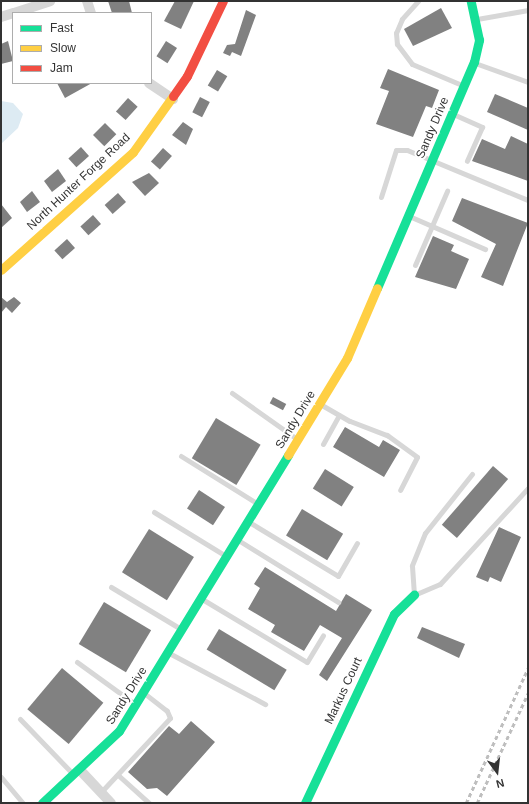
<!DOCTYPE html>
<style>
body{margin:0}
#map{position:relative;width:529px;height:804px;overflow:hidden;background:#fff;font-family:Helvetica,sans-serif}
div>[style]{position:absolute}
.water>*{inset:0;background:#ddebf3}
.building>*{inset:0;background:#818181;transform-origin:0 0}
.lane>*{height:5px;margin:-2.5px;padding:0 2.5px;transform-origin:2.5px;border-radius:2.5px;background:#d7d7d7}
.street>*{height:10px;margin:-5px;padding:0 5px;transform-origin:5px;border-radius:5px;background:#d7d7d7}
.fast>*{height:9px;margin:-4.5px;padding:0 4.5px;transform-origin:4.5px;border-radius:4.5px;background:#16e098}
.slow>*{height:9px;margin:-4.5px;padding:0 4.5px;transform-origin:4.5px;border-radius:4.5px;background:#ffcf43}
.jam>*{height:9px;margin:-4.5px;padding:0 4.5px;transform-origin:4.5px;border-radius:4.5px;background:#f24e42}
.rail>*{height:2.5px;margin-top:-1.25px;transform-origin:0;background:repeating-linear-gradient(90deg,#bebebe 0 4px,transparent 0 7px)}
span{translate:-50% -50%;white-space:nowrap;text-align:center;line-height:1.15;-webkit-text-stroke:4px #fff;paint-order:stroke}
.street-label{font-size:12px;color:#333}
.frame{position:absolute;inset:0;border:2px solid #333;pointer-events:none}
.legend{position:absolute;left:12px;top:12px;width:140px;height:72px;box-sizing:border-box;background:#fff;border:1px solid #adadad;margin:0;padding:5px 7px;list-style:none;font-size:12px;color:#333}
.legend li{display:flex;align-items:center;gap:8px;height:20px}
.legend b{width:20px;border:1px solid #adadad}
.north{position:absolute;left:477px;top:752px;width:40px;height:40px;-webkit-text-stroke:3px #fff;paint-order:stroke;rotate:165deg;font-size:11px;font-weight:700;line-height:16px;text-align:center;color:#333}
.north::after{content:'';display:block;margin:auto;width:14px;height:18px;background:#333;clip-path:polygon(50% 0,100% 100%,50% 72%,0 100%)}
</style>
<div id="map">
<div class="water">
<div style="clip-path:polygon(1px 101px,13px 103px,23px 114px,18px 128px,1px 144px)"></div>
</div>
<div class="building">
<div style="clip-path:polygon(108px 1px,129px 1px,132px 13px,112px 13px)"></div>
<div style="clip-path:polygon(175px 1px,194px 1px,181px 29px,164px 21px)"></div>
<div style="clip-path:polygon(441px 8px,452px 28px,413px 46px,404px 29px)"></div>
<div style="clip-path:polygon(246px 10px,256px 15px,241px 56px,232px 52px,230px 56px,223px 53px,227px 45px,235px 44px)"></div>
<div style="clip-path:polygon(8px 41px,13px 61px,1px 64px,1px 44px)"></div>
<div style="left:166px;top:41px;width:13px;height:18px;rotate:32deg"></div>
<div style="clip-path:polygon(388px 69px,439px 90px,432px 108px,426px 106px,413px 137px,376px 124px,389px 91px,380px 88px)"></div>
<div style="left:217px;top:70px;width:12px;height:18px;rotate:31deg"></div>
<div style="clip-path:polygon(57px 83px,92px 83px,65px 98px)"></div>
<div style="clip-path:polygon(495px 94px,528px 108px,528px 130px,487px 112px)"></div>
<div style="left:200px;top:97px;width:11px;height:17px;rotate:27deg"></div>
<div style="left:128px;top:98px;width:13px;height:18px;rotate:42deg"></div>
<div style="clip-path:polygon(183px 122px,193px 129px,186px 145px,172px 135px)"></div>
<div style="left:105px;top:123px;width:16px;height:17px;rotate:45deg"></div>
<div style="clip-path:polygon(511px 136px,528px 144px,528px 181px,472px 161px,482px 139px,505px 149px)"></div>
<div style="left:81px;top:147px;width:12px;height:17px;rotate:48deg"></div>
<div style="left:163px;top:148px;width:12px;height:18px;rotate:42deg"></div>
<div style="clip-path:polygon(58px 169px,66px 181px,52px 192px,44px 181px)"></div>
<div style="clip-path:polygon(149px 173px,159px 183px,145px 196px,132px 182px)"></div>
<div style="clip-path:polygon(32px 191px,40px 202px,27px 212px,20px 202px)"></div>
<div style="left:118px;top:193px;width:12px;height:18px;rotate:48deg"></div>
<div style="clip-path:polygon(462px 198px,528px 223px,503px 286px,481px 277px,496px 244px,452px 221px)"></div>
<div style="clip-path:polygon(1px 204px,12px 218px,1px 228px)"></div>
<div style="left:93px;top:215px;width:12px;height:17px;rotate:48deg"></div>
<div style="clip-path:polygon(433px 236px,454px 245px,451px 251px,469px 259px,456px 289px,415px 277px)"></div>
<div style="left:67px;top:239px;width:12px;height:17px;rotate:48deg"></div>
<div style="clip-path:polygon(1px 297px,7px 302px,14px 297px,21px 303px,12px 313px,6px 307px,1px 313px)"></div>
<div style="left:273px;top:397px;width:15px;height:7px;rotate:28deg"></div>
<div style="left:216px;top:418px;width:52px;height:47px;rotate:31deg"></div>
<div style="clip-path:polygon(345px 427px,379px 447px,383px 440px,400px 450px,384px 477px,333px 447px)"></div>
<div style="left:493px;top:466px;width:20px;height:78px;rotate:41deg"></div>
<div style="left:325px;top:469px;width:34px;height:23px;rotate:32deg"></div>
<div style="left:199px;top:490px;width:31px;height:22px;rotate:33deg"></div>
<div style="left:302px;top:509px;width:48px;height:31px;rotate:31deg"></div>
<div style="clip-path:polygon(499px 527px,521px 537px,501px 582px,490px 577px,488px 582px,476px 577px)"></div>
<div style="left:149px;top:529px;width:53px;height:51px;rotate:32deg"></div>
<div style="clip-path:polygon(265px 567px,336px 611px,346px 594px,372px 610px,327px 681px,319px 675px,342px 638px,320px 625px,304px 651px,271px 632px,275px 625px,248px 609px,260px 588px,254px 584px)"></div>
<div style="left:104px;top:602px;width:55px;height:49px;rotate:31deg"></div>
<div style="clip-path:polygon(422px 627px,465px 644px,459px 658px,417px 638px)"></div>
<div style="left:219px;top:629px;width:79px;height:24px;rotate:31deg"></div>
<div style="left:62px;top:668px;width:54px;height:54px;rotate:40deg"></div>
<div style="clip-path:polygon(191px 721px,215px 742px,167px 796px,157px 788px,147px 789px,128px 772px,169px 726px,179px 734px)"></div>
</div>
<div class="lane">
<div style="left:418px;top:1px;width:24px;rotate:132deg"></div>
<div style="left:402px;top:19px;width:15px;rotate:113deg"></div>
<div style="left:396px;top:33px;width:11px;rotate:85deg"></div>
<div style="left:397px;top:44px;width:25px;rotate:53deg"></div>
<div style="left:412px;top:64px;width:56px;rotate:22.9deg"></div>
<div style="left:477px;top:19px;width:52px;rotate:-10deg"></div>
<div style="left:475px;top:63px;width:56px;rotate:19.7deg"></div>
<div style="left:453px;top:114px;width:32px;rotate:24deg"></div>
<div style="left:482px;top:127px;width:37px;rotate:114deg"></div>
<div style="left:381px;top:197px;width:49px;rotate:-72.3deg"></div>
<div style="left:396px;top:150px;width:11px"></div>
<div style="left:407px;top:150px;width:131px;rotate:22.5deg"></div>
<div style="left:409px;top:216px;width:83px;rotate:23.5deg"></div>
<div style="left:415px;top:265px;width:81px;rotate:-66.6deg"></div>
<div style="left:232px;top:393px;width:80px;rotate:35.3deg"></div>
<div style="left:320px;top:404px;width:34px;rotate:30deg"></div>
<div style="left:350px;top:421px;width:40px;rotate:21deg"></div>
<div style="left:387px;top:435px;width:37px;rotate:36deg"></div>
<div style="left:417px;top:457px;width:37px;rotate:117deg"></div>
<div style="left:323px;top:444px;width:33px;rotate:-61deg"></div>
<div style="left:181px;top:456px;width:91px;rotate:31.9deg"></div>
<div style="left:472px;top:474px;width:75px;rotate:128.5deg"></div>
<div style="left:425px;top:533px;width:35px;rotate:112deg"></div>
<div style="left:412px;top:566px;width:29px;rotate:86deg"></div>
<div style="left:414px;top:595px;width:28px;rotate:-23deg"></div>
<div style="left:440px;top:584px;width:130px;rotate:-47.5deg"></div>
<div style="left:154px;top:512px;width:84px;rotate:31.4deg"></div>
<div style="left:249px;top:522px;width:104px;rotate:31.2deg"></div>
<div style="left:338px;top:576px;width:38px;rotate:-60deg"></div>
<div style="left:238px;top:540px;width:118px;rotate:31.8deg"></div>
<div style="left:111px;top:587px;width:82px;rotate:31deg"></div>
<div style="left:202px;top:599px;width:122px;rotate:31deg"></div>
<div style="left:307px;top:662px;width:31px;rotate:-59deg"></div>
<div style="left:169px;top:653px;width:109px;rotate:28deg"></div>
<div style="left:77px;top:662px;width:72px;rotate:35.9deg"></div>
<div style="left:20px;top:719px;width:75px;rotate:46.1deg"></div>
<div style="left:118px;top:775px;width:42px;rotate:42.1deg"></div>
<div style="left:1px;top:777px;width:34px;rotate:50deg"></div>
<div style="left:101px;top:792px;width:101px;rotate:-47deg"></div>
<div style="left:170px;top:718px;width:8px;rotate:-113deg"></div>
<div style="left:167px;top:711px;width:29px;rotate:-142deg"></div>
</div>
<div class="street">
<div style="left:87px;top:1px;width:13px;rotate:72deg"></div>
<div style="left:14px;top:13px;width:38px;rotate:-18deg"></div>
<div style="left:1px;top:17px;width:13px;rotate:-18deg"></div>
<div style="left:149px;top:83px;width:29px;rotate:34deg"></div>
<div style="left:80px;top:770px;width:45px;rotate:46.8deg"></div>
</div>
<div class="fast">
<div style="left:377px;top:288px;width:246px;rotate:-66.8deg"></div>
<div style="left:474px;top:62px;width:23px;rotate:-77deg"></div>
<div style="left:479px;top:40px;width:40px;rotate:-102deg"></div>
<div style="left:42px;top:803px;width:105px;rotate:-43.1deg"></div>
<div style="left:119px;top:731px;width:324px;rotate:-58.5deg"></div>
<div style="left:305px;top:803px;width:209px;rotate:-64.8deg"></div>
<div style="left:394px;top:614px;width:28px;rotate:-44deg"></div>
</div>
<div class="slow">
<div style="left:1px;top:270px;width:177px;rotate:-41.8deg"></div>
<div style="left:133px;top:152px;width:69px;rotate:-54.5deg"></div>
<div style="left:288px;top:455px;width:114px;rotate:-58.7deg"></div>
<div style="left:347px;top:358px;width:76px;rotate:-66.8deg"></div>
</div>
<div class="jam">
<div style="left:173px;top:96px;width:24px;rotate:-55deg"></div>
<div style="left:187px;top:76px;width:83px;rotate:-64.4deg"></div>
</div>
<div class="rail">
<div style="left:466px;top:803px;width:149px;rotate:-65.3deg"></div>
<div style="left:477px;top:803px;width:121px;rotate:-65.1deg"></div>
</div>
<div class="street-label">
<span style="left:433px;top:128px;rotate:-67deg">Sandy Drive</span>
<span style="left:79px;top:182px;rotate:-43deg">North Hunter Forge Road</span>
<span style="left:296px;top:420px;rotate:-59deg">Sandy Drive</span>
<span style="left:344px;top:691px;rotate:-65deg">Markus Court</span>
<span style="left:127px;top:696px;rotate:-58deg">Sandy Drive</span>
</div>
<div class="frame"></div>
<ul class="legend">
<li><b style="height:5px;background:#16e098"></b>Fast</li>
<li><b style="height:5px;background:#ffcf43"></b>Slow</li>
<li><b style="height:5px;background:#f24e42"></b>Jam</li>
</ul>
<div class="north">N</div>
</div>
